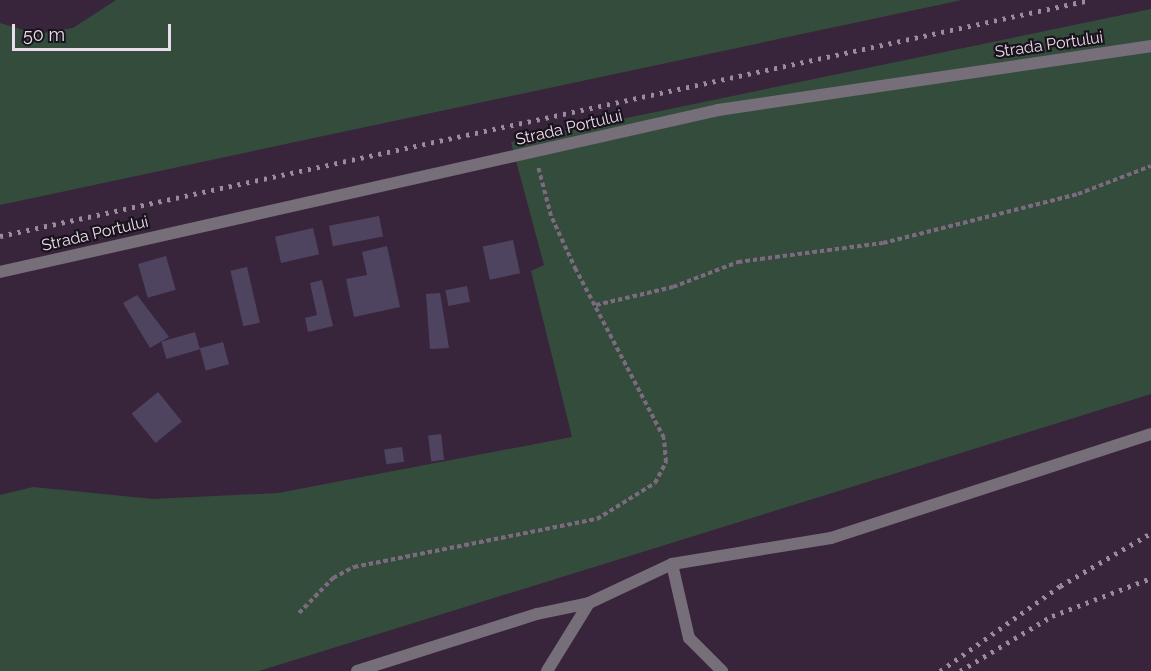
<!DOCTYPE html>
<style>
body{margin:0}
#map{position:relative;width:1151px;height:671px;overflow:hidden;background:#38253b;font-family:Raleway,sans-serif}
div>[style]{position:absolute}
.green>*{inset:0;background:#344c3c}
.building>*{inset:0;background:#4f445f;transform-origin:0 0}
.path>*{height:4px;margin-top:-2px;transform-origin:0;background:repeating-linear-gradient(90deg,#7c6b7e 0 4.5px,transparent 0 7.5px)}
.service>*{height:12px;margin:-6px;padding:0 6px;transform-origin:6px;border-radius:6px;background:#766e79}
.minor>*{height:12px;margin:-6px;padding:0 6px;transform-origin:6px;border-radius:6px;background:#766e79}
.rail>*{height:4.5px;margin-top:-2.25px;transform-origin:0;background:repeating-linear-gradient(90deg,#9b8c9d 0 3px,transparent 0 9px)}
span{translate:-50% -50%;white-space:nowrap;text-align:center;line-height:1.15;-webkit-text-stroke:4.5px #1a121c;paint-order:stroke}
.street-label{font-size:16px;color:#eaddeb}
.scale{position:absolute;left:12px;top:24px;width:159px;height:27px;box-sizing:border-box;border:3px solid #eaddeb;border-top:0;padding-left:8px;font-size:18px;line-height:21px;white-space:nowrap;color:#eaddeb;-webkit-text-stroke:4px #1a121c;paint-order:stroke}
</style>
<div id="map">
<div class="green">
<div style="clip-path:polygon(116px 0,962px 0,0 205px,0 23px,37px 34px,73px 28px)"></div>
<div style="clip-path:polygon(1151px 9px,1151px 394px,259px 671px,0 671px,0 495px,33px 487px,153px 499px,278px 493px,572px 437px,531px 271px,544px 265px,511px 142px)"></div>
</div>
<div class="building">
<div style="left:379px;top:216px;width:21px;height:51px;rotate:79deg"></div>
<div style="left:313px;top:228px;width:27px;height:39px;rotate:77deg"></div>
<div style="left:513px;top:240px;width:34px;height:31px;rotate:78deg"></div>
<div style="clip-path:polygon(387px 246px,400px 307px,354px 317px,346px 279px,367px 275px,362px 252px)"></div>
<div style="left:166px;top:256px;width:35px;height:29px;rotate:74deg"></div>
<div style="left:247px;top:267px;width:57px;height:17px;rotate:77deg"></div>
<div style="clip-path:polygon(322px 280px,333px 326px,308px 332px,305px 318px,317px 315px,310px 283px)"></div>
<div style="left:467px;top:286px;width:16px;height:22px;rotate:79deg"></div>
<div style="clip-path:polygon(440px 293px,449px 348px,430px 349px,426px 294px)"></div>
<div style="clip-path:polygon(137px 295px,169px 337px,150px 348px,123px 303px)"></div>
<div style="left:195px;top:332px;width:18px;height:35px;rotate:74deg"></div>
<div style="left:223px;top:342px;width:23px;height:24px;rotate:75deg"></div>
<div style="left:158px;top:392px;width:38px;height:34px;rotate:51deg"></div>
<div style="left:441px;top:434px;width:26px;height:13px;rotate:83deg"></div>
<div style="left:402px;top:447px;width:15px;height:18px;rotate:82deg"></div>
</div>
<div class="path">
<div style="left:596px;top:305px;width:79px;rotate:-13.2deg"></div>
<div style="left:673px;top:287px;width:70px;rotate:-21deg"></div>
<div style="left:738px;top:262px;width:146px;rotate:-7.5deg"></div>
<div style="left:883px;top:243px;width:201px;rotate:-14.1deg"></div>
<div style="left:1078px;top:194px;width:78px;rotate:-21deg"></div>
<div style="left:299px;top:613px;width:49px;rotate:-45.8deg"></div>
<div style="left:333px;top:578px;width:24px;rotate:-28deg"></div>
<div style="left:354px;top:567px;width:248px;rotate:-11.2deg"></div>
<div style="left:597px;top:519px;width:68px;rotate:-31.8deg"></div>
<div style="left:655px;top:483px;width:24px;rotate:-62deg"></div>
<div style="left:666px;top:462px;width:24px;rotate:-95deg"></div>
<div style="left:664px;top:438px;width:190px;rotate:-117.6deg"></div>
<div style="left:576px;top:270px;width:60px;rotate:-114.8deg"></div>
<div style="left:551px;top:216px;width:52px;rotate:-104.6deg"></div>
</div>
<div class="service">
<div style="left:672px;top:564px;width:76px;rotate:77.1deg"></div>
<div style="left:689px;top:638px;width:47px;rotate:45deg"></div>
<div style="left:357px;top:671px;width:189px;rotate:-17.6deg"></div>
<div style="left:537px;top:614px;width:53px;rotate:-11.9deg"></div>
</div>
<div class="minor">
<div style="left:0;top:272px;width:736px;rotate:-12.71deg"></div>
<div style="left:718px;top:110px;width:438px;rotate:-8.4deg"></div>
<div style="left:547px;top:671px;width:80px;rotate:-58.3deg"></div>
<div style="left:589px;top:603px;width:92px;rotate:-25.2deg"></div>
<div style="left:672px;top:564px;width:161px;rotate:-9.3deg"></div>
<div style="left:831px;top:538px;width:336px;rotate:-18deg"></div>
</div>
<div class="rail">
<div style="left:0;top:236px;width:1115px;rotate:-12.22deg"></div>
<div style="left:940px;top:671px;width:147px;rotate:-35.3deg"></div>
<div style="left:1060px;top:586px;width:105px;rotate:-30.2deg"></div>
<div style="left:960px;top:671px;width:107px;rotate:-30.9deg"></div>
<div style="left:1052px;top:616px;width:106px;rotate:-21deg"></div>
</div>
<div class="street-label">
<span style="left:1049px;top:45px;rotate:-8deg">Strada Portului</span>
<span style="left:569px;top:128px;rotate:-13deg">Strada Portului</span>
<span style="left:95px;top:234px;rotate:-13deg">Strada Portului</span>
</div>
<div class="scale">50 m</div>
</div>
